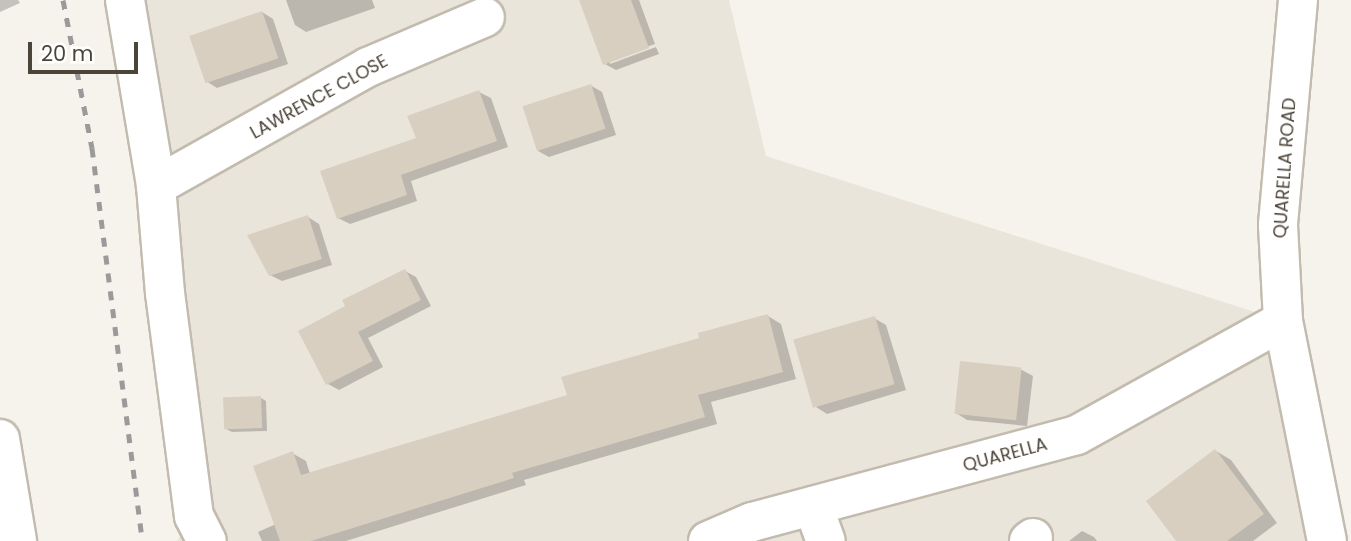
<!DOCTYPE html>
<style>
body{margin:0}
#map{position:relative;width:1351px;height:541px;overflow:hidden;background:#f6f3ec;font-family:Poppins,sans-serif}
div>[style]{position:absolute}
.residential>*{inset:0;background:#eae5da}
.shadow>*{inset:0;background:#0003}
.building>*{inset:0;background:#d8cfc1;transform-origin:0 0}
.roads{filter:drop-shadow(2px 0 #c2bbae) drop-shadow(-2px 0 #c2bbae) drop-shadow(0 2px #c2bbae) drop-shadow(0 -2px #c2bbae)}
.minor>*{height:38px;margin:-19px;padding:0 19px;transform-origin:19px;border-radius:19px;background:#fff}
.rail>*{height:5px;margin-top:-2.5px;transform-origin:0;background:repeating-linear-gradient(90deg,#9a9a9a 0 9px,transparent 0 18px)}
span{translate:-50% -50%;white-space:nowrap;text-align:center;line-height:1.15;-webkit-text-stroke:7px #fff;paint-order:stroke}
.street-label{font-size:18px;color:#4b4439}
.scale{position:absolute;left:28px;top:42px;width:110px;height:32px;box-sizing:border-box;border:4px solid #4b4439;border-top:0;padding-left:9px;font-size:21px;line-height:24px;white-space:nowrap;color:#4b4439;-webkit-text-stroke:5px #fff;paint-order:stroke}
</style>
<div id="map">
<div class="residential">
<div style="clip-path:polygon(125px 0,729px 0,766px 156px,1283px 321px,1327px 541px,177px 541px,194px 516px)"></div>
</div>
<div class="shadow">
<div style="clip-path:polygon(0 0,18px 0,20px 3px,0 12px)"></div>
<div style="clip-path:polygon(286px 0,372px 0,375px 8px,306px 32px,295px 25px)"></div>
<div style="clip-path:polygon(581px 0,639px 0,655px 44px,610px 60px,610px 64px,656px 47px,659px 54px,616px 70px,605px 64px)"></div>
<div style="clip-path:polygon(262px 12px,273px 19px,288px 64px,217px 88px,206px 81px)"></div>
<div style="clip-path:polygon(590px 85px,602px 92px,616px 135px,549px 157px,538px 151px)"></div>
<div style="clip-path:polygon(479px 92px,491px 98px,508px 147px,411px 181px,417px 201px,350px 224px,338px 218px)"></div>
<div style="clip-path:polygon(308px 217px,319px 224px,332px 265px,282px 281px,270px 275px)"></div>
<div style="clip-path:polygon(405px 271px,416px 277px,431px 306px,368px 338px,383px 367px,339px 390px,328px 384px,348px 307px)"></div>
<div style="clip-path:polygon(768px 316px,781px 324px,796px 379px,711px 402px,717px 424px,524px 480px,526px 485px,346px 541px,262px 541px,258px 532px,276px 524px,292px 453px,306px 461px,310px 474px,569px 396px,701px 339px)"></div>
<div style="clip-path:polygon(874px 318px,886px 325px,906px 390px,827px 414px,816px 407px)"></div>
<div style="clip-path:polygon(962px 363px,1022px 370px,1033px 376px,1027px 426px,967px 420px,956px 413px)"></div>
<div style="clip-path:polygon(261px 398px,266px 401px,267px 431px,232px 432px,226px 429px)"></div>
<div style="clip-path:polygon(1216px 451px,1231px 460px,1277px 523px,1253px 541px,1179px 541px)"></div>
<div style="clip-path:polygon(1082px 531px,1094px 537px,1097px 541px,1069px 541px)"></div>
</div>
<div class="building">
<div style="clip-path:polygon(579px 0,631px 0,649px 48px,603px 65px)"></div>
<div style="left:262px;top:11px;width:50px;height:77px;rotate:71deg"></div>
<div style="left:591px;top:84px;width:47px;height:72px;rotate:72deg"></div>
<div style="clip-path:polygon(479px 90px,497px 141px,401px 175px,407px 195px,337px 219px,320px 171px,416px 138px,407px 116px)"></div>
<div style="clip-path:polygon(308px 215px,322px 259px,269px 276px,247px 235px)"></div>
<div style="clip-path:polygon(405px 269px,421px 300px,358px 332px,373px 361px,326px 385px,298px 331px,345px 306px,342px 300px)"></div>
<div style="clip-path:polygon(768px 314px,783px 372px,698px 395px,705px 417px,512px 473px,514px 478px,311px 541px,280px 541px,253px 466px,293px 451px,301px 475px,567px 395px,561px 377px,699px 338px,698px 333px)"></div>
<div style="left:875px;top:316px;width:71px;height:85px;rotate:74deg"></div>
<div style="left:960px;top:361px;width:62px;height:53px;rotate:6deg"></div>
<div style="left:261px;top:396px;width:32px;height:38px;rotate:88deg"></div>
<div style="clip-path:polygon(1215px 449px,1264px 514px,1227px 541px,1176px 541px,1146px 501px)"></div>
</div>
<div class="roads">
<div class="minor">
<div style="left:125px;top:0;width:189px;rotate:80.5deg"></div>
<div style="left:156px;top:186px;width:107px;rotate:85.2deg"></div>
<div style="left:165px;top:293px;width:225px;rotate:82.6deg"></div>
<div style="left:194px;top:516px;width:28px;rotate:63deg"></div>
<div style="left:1298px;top:0;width:226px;rotate:95.1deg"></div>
<div style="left:1278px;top:225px;width:96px;rotate:87deg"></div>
<div style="left:1283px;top:321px;width:224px;rotate:78.7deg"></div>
<div style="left:156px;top:186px;width:243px;rotate:-29.3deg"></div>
<div style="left:368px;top:67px;width:127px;rotate:-23.1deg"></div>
<div style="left:0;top:439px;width:103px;rotate:80.5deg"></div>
<div style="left:813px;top:506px;width:37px;rotate:70deg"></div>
<div style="left:708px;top:541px;width:48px;rotate:-23.4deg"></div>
<div style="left:752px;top:522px;width:336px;rotate:-15deg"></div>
<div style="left:1077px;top:435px;width:235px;rotate:-29deg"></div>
<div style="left:1029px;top:541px;width:5px;rotate:-37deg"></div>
</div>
</div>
<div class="rail">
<div style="left:63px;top:0;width:151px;rotate:78.9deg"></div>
<div style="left:92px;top:148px;width:396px;rotate:82.7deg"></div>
</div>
<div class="street-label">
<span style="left:319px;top:97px;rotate:-29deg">LAWRENCE CLOSE</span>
<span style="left:1285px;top:168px;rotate:-86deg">QUARELLA ROAD</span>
<span style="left:1005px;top:455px;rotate:-15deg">QUARELLA</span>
</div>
<div class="scale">20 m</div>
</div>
